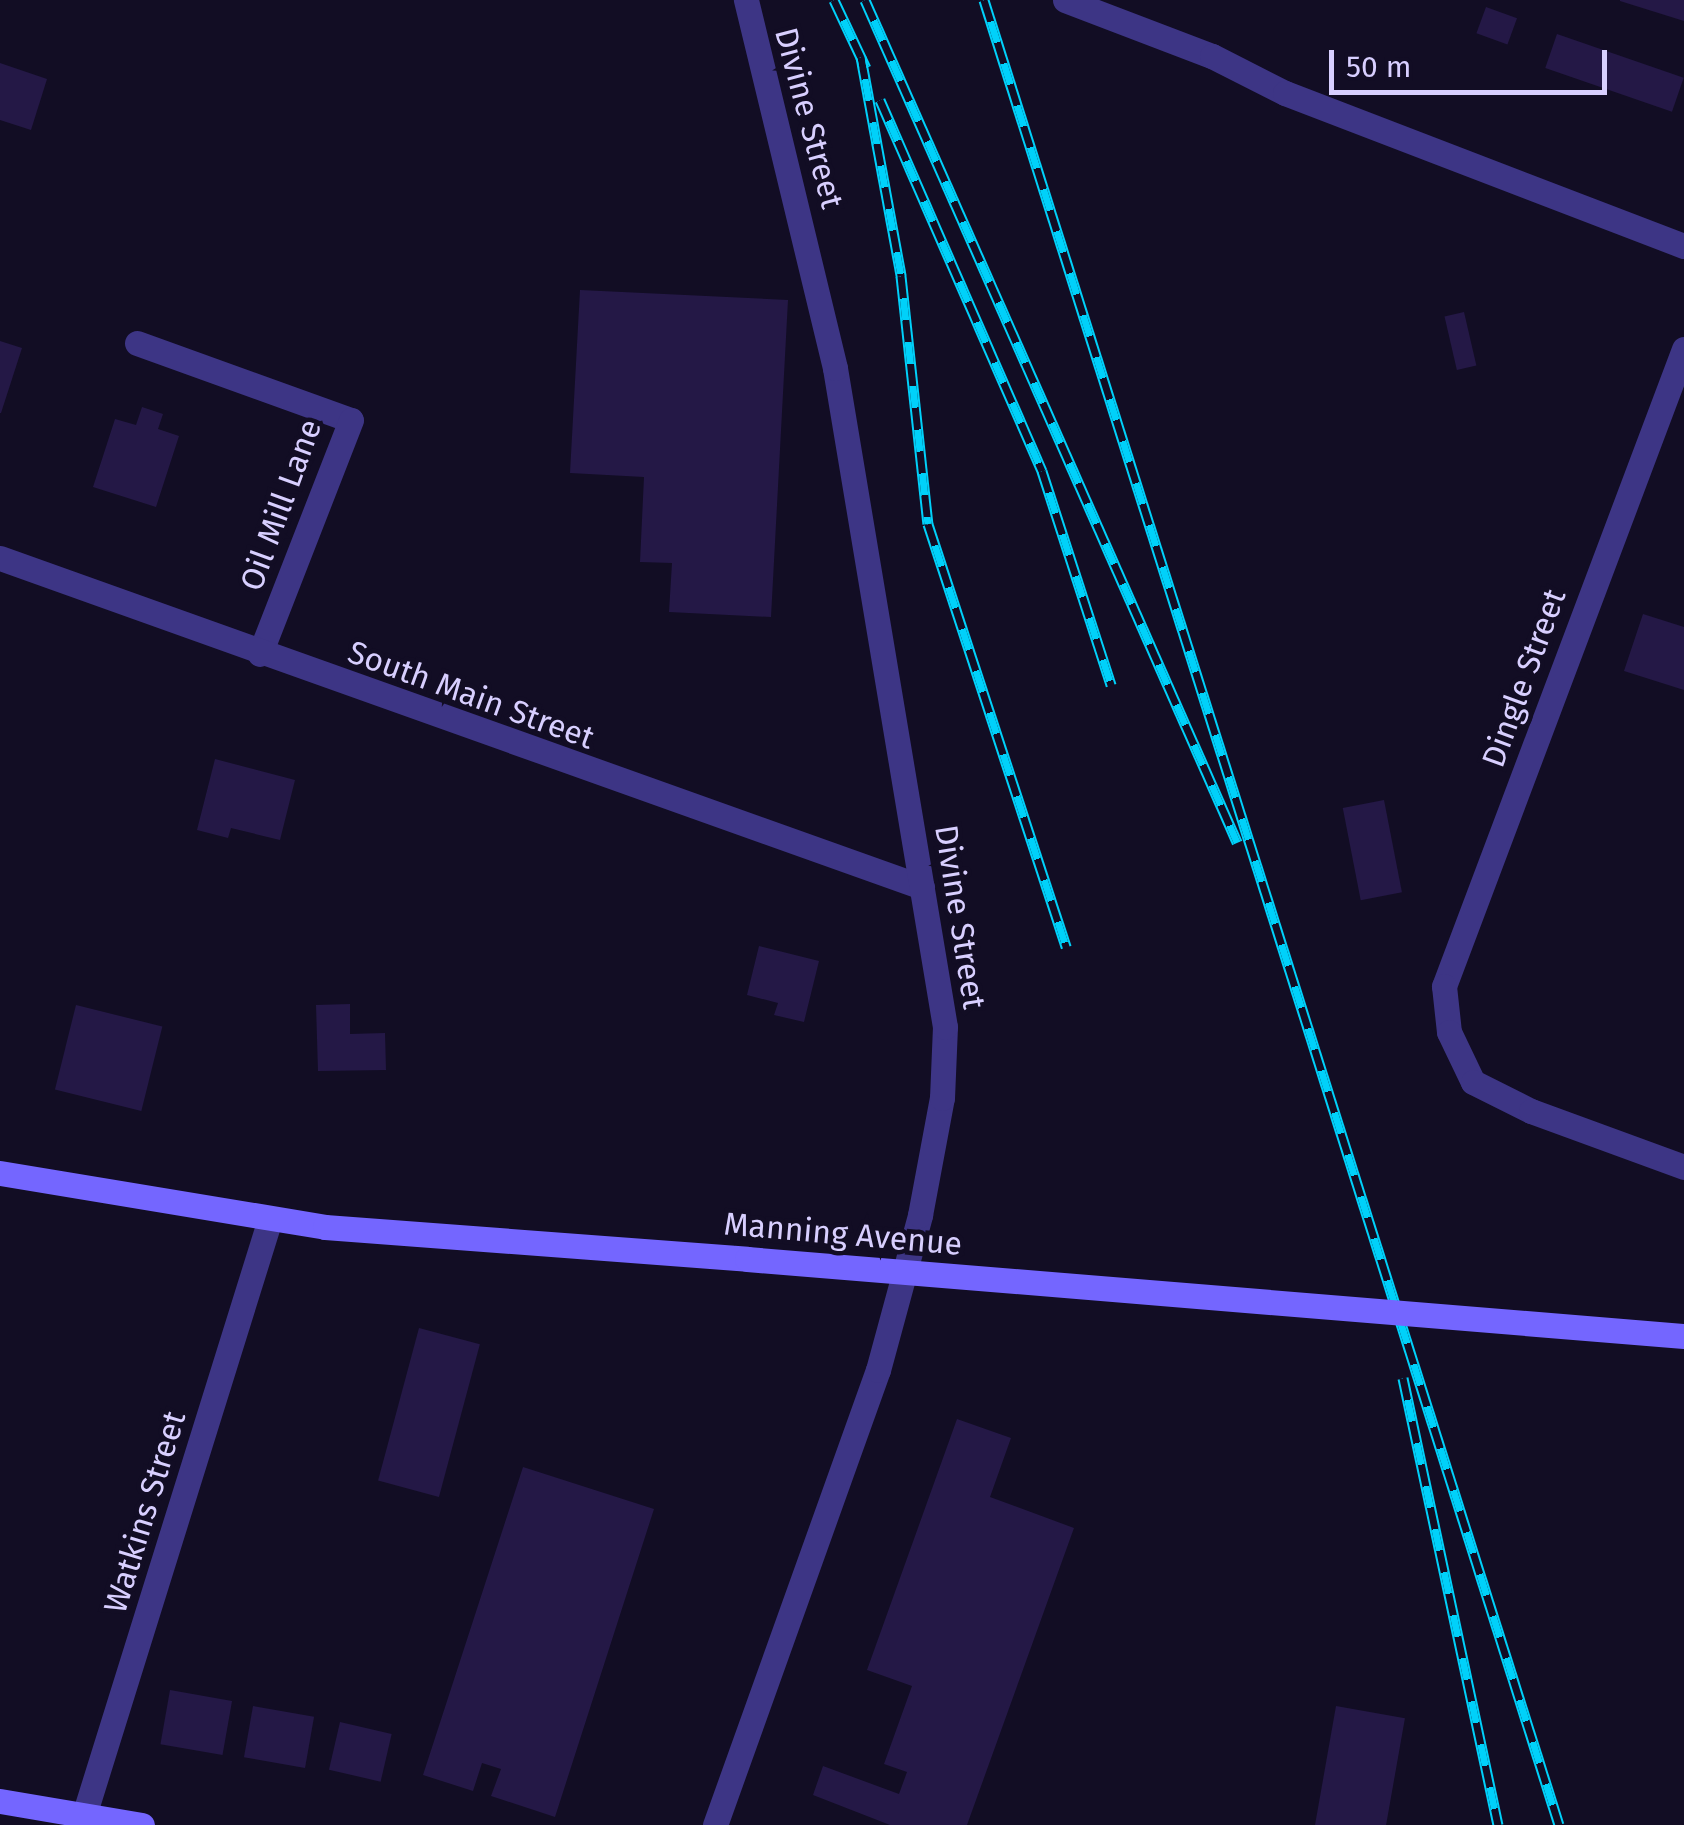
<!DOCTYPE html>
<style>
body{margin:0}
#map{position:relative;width:1684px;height:1825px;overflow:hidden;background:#120d24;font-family:"Fira Sans",sans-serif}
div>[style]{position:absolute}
.building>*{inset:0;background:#241846;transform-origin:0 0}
.street>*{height:25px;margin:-12.5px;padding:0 12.5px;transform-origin:12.5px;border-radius:12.5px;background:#3d3585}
.secondary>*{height:25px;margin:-12.5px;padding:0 12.5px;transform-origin:12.5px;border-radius:12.5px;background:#7466ff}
.rail>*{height:11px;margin-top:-5.5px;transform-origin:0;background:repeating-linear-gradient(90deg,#120d24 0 22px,#00d1fa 0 44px);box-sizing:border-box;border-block:2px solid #00d1fa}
.secondary-bridge>*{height:25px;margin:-12.5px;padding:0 12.5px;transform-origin:12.5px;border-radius:12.5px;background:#7466ff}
span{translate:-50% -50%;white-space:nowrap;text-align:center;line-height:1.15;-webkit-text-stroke:9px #120d24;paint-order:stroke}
.street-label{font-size:32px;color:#d8cfff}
.scale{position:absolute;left:1329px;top:50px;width:278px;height:45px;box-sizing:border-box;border:5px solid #d8cfff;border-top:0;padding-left:12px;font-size:30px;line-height:35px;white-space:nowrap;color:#d8cfff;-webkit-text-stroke:8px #120d24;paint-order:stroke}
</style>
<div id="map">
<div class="building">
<div style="clip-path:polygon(1684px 0,1684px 21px,1620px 1px,1620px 0)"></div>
<div style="left:1486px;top:7px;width:33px;height:28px;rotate:20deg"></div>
<div style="left:1557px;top:34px;width:134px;height:36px;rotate:19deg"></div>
<div style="clip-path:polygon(0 63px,47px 79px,31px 130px,0 120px)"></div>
<div style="clip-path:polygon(580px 290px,788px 300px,771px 617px,669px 612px,672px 563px,640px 562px,644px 477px,570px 473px)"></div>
<div style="left:1464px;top:312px;width:55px;height:20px;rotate:77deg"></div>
<div style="clip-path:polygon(0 341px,22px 348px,1px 413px,0 413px)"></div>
<div style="clip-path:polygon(142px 407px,163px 414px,158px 429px,179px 436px,156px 507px,93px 487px,115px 419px,136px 425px)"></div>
<div style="clip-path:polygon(1643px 614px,1684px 627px,1684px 690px,1624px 671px)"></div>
<div style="clip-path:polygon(215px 759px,295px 780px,280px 840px,231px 828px,228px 838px,197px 830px)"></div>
<div style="left:1384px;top:800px;width:94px;height:42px;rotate:79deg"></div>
<div style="clip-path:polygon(759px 946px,819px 961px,804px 1022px,774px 1015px,778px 1003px,747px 995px)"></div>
<div style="clip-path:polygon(350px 1004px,350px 1034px,385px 1033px,386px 1070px,318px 1071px,316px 1005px)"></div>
<div style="left:76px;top:1005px;width:89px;height:87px;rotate:14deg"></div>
<div style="left:419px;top:1328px;width:63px;height:158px;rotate:15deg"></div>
<div style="clip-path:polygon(957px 1419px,1011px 1438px,990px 1497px,1074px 1528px,967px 1825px,890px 1825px,813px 1795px,823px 1766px,899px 1794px,907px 1772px,884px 1764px,912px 1686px,867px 1670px)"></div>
<div style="clip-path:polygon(523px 1467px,654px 1509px,555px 1817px,491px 1796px,501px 1769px,482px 1763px,473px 1791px,423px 1775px)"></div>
<div style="left:170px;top:1690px;width:63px;height:55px;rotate:10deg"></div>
<div style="left:253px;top:1706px;width:62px;height:52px;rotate:10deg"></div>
<div style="left:1336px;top:1706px;width:70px;height:121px;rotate:10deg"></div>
<div style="left:340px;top:1722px;width:53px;height:49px;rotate:13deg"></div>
</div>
<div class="street">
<div style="left:1065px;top:0;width:157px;rotate:20.9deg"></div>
<div style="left:1212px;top:56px;width:82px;rotate:26.9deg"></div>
<div style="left:1285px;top:93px;width:427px;rotate:21deg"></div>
<div style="left:137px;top:343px;width:227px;rotate:19.8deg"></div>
<div style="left:351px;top:420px;width:251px;rotate:111.3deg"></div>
<div style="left:1684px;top:349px;width:681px;rotate:110.64deg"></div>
<div style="left:1444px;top:986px;width:46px;rotate:83.8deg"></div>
<div style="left:1449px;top:1032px;width:55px;rotate:64.4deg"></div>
<div style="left:1473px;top:1082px;width:65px;rotate:26.6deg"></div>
<div style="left:1531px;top:1111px;width:163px;rotate:20.1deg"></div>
<div style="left:0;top:558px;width:979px;rotate:19.64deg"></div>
<div style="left:81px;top:1825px;width:635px;rotate:-72.68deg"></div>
<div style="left:715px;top:1825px;width:483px;rotate:-70.3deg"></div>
<div style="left:878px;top:1370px;width:161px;rotate:-74.8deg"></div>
<div style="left:920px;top:1215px;width:119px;rotate:-79.4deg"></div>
<div style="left:942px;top:1098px;width:71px;rotate:-87.6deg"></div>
<div style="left:945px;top:1027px;width:668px;rotate:-99.48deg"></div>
<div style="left:835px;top:368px;width:379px;rotate:-103.6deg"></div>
</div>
<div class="secondary">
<div style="left:0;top:1173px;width:329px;rotate:9.4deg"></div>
<div style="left:325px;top:1227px;width:423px;rotate:4.3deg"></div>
<div style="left:0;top:1801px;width:144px;rotate:9.6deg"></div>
</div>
<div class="rail">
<div style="left:834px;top:0;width:75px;rotate:64.8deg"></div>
<div style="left:865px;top:0;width:921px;rotate:66.16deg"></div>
<div style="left:984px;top:0;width:1913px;rotate:72.51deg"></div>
<div style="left:861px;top:57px;width:223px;rotate:79.6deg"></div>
<div style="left:901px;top:276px;width:249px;rotate:83.8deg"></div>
<div style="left:928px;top:524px;width:445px;rotate:71.9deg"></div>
<div style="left:880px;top:100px;width:405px;rotate:66.4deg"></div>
<div style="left:1042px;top:471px;width:225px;rotate:72.1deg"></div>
<div style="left:1403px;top:1378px;width:457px;rotate:78deg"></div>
</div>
<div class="secondary-bridge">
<div style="left:747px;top:1259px;width:940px;rotate:4.7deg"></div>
</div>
<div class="street-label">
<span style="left:809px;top:118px;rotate:75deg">Divine Street</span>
<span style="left:281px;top:505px;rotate:-70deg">Oil Mill Lane</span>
<span style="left:1524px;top:678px;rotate:-70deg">Dingle Street</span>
<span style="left:471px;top:695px;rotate:20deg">South Main Street</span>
<span style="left:960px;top:917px;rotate:81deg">Divine Street</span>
<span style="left:843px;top:1234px;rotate:5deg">Manning Avenue</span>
<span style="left:145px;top:1512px;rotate:-73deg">Watkins Street</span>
</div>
<div class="scale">50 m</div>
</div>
